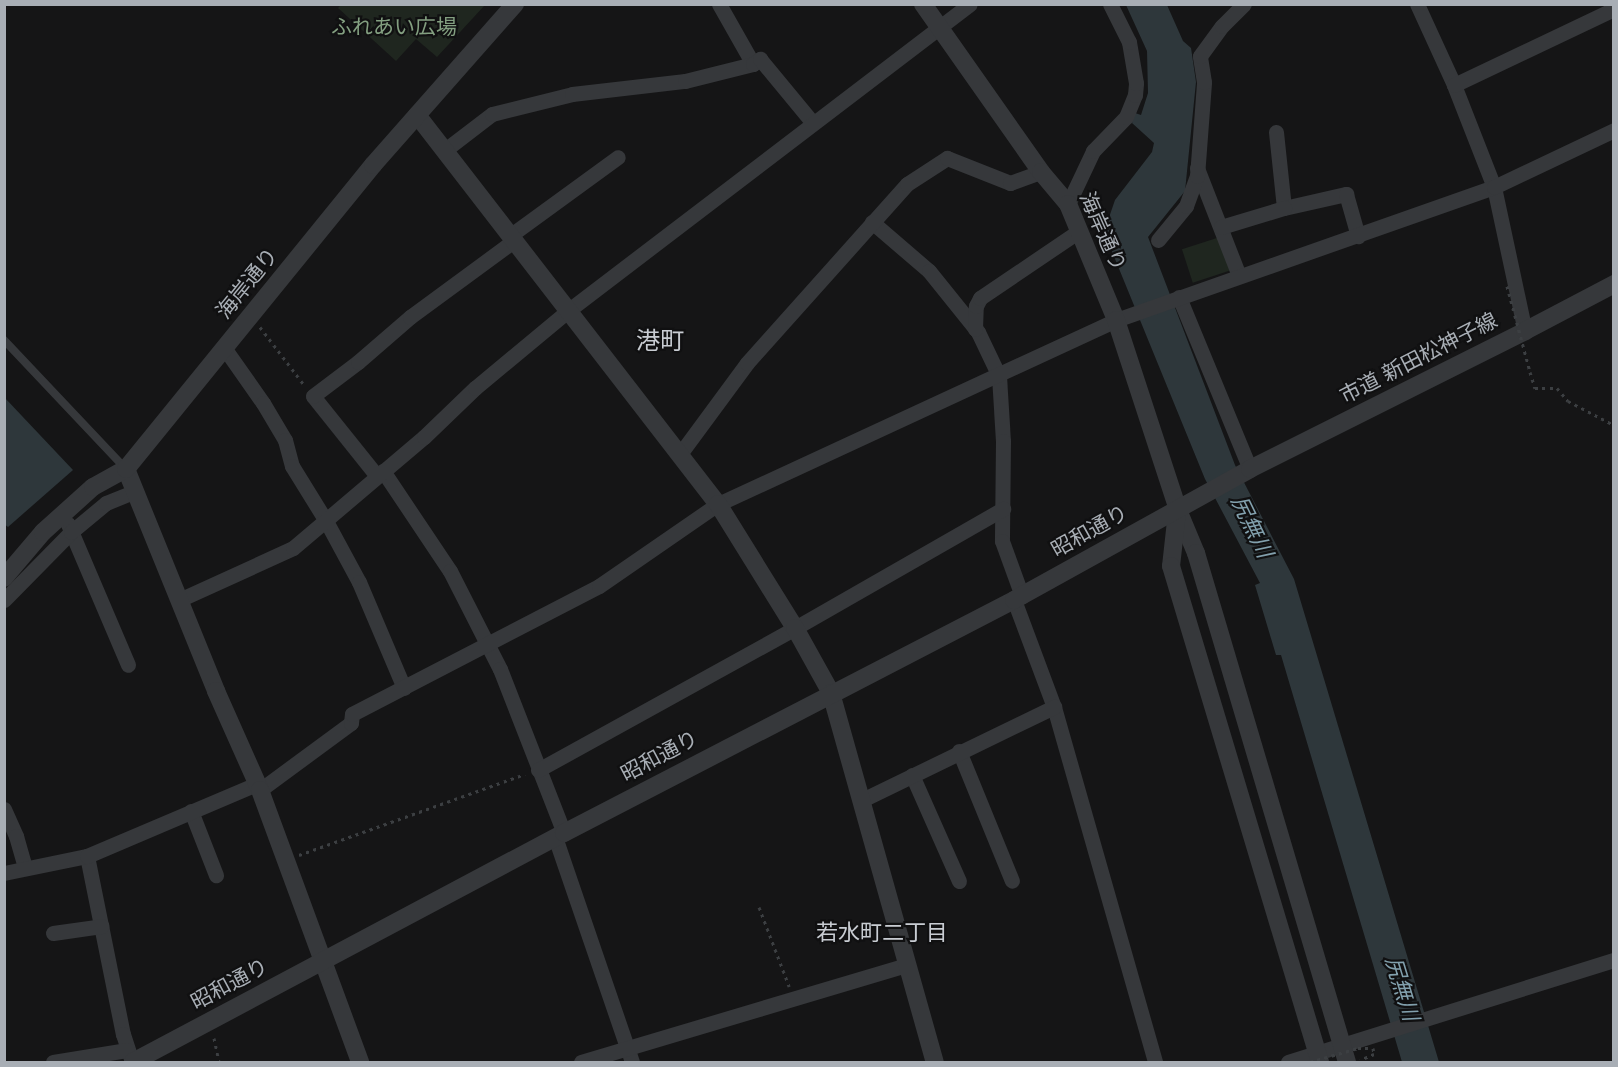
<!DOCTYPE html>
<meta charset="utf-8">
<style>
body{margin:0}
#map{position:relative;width:1618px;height:1067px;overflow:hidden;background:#151516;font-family:"Varela Round","Noto Sans JP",sans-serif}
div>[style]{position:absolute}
.green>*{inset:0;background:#1f261f;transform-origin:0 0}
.water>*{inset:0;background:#2e373b}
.path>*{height:3px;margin-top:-1.5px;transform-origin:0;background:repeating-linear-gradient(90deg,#3c3f42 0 3px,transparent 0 7.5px)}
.service>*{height:8px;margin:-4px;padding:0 4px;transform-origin:4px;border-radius:4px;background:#36383b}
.minor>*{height:15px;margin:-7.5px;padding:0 7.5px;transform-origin:7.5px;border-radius:7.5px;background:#36383b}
.tertiary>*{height:18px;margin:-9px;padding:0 9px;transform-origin:9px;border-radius:9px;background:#36383b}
.path-bridge>*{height:3px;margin-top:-1.5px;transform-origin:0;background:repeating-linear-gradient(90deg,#3c3f42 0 3px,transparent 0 7.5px)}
span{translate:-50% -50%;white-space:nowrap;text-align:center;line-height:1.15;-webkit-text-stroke:4.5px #101011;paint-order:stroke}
.park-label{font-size:21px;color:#839f80}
.street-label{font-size:21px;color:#a8aeb5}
.water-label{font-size:22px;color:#82a0ad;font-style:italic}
.neighbourhood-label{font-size:22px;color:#c8ccd2}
.quarter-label{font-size:24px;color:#c8ccd2}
.frame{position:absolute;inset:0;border:6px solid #a8aeb5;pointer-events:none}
</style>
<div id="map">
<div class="green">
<div style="clip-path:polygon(342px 4px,485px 4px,485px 5px,437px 57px,416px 39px,396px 61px,338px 8px)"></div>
<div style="left:1220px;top:237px;width:35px;height:40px;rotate:72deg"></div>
</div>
<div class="water">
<div style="clip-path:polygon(1126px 5px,1167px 5px,1183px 41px,1191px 48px,1196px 82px,1185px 191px,1148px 237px,1235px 465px,1294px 579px,1439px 1062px,1402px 1062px,1281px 655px,1276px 655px,1255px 585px,1260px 583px,1205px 479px,1104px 232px,1115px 200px,1152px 152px,1154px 143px,1132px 123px,1135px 113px,1141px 115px,1148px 93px,1147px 51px)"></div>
<div style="clip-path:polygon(5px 398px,73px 470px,8px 527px,4px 524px)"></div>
</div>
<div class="path">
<div style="left:260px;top:327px;width:74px;rotate:52.7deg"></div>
<div style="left:1530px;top:372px;width:17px;rotate:73deg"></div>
<div style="left:1535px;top:388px;width:22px"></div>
<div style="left:1557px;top:388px;width:17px;rotate:50deg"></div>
<div style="left:1568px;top:401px;width:52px;rotate:27.6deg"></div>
<div style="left:299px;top:855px;width:240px;rotate:-19.7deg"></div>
<div style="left:759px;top:907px;width:85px;rotate:69.2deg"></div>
<div style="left:214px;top:1038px;width:25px;rotate:78deg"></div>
</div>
<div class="service">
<div style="left:4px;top:340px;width:176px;rotate:46.6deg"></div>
</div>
<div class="minor">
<div style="left:719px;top:4px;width:69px;rotate:60.5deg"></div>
<div style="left:1417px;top:4px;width:89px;rotate:65.4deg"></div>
<div style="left:1454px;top:85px;width:110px;rotate:68.6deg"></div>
<div style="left:1494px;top:187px;width:147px;rotate:77.9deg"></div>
<div style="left:1454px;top:85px;width:177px;rotate:-25.4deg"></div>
<div style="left:1276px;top:132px;width:76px;rotate:84deg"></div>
<div style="left:1284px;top:208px;width:64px;rotate:-12.7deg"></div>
<div style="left:1346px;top:194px;width:44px;rotate:74.1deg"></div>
<div style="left:445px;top:150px;width:59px;rotate:-37.5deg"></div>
<div style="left:492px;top:114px;width:82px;rotate:-14deg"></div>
<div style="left:572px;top:94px;width:114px;rotate:-6.6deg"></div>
<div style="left:685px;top:81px;width:70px;rotate:-14deg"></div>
<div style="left:753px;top:64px;width:9px;rotate:-36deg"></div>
<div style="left:760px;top:59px;width:83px;rotate:50.4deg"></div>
<div style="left:1197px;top:168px;width:116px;rotate:68.7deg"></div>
<div style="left:1068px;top:204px;width:59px;rotate:-64.7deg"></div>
<div style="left:1093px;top:151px;width:47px;rotate:-45.9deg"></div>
<div style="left:1126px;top:117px;width:24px;rotate:-68deg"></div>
<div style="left:1135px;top:95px;width:12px;rotate:-85deg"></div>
<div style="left:1136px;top:83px;width:42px;rotate:-99.7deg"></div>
<div style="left:1129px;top:42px;width:42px;rotate:-116.6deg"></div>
<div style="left:872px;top:222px;width:75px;rotate:40.7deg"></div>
<div style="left:929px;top:271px;width:78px;rotate:51.2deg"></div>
<div style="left:978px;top:332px;width:49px;rotate:64.5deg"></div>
<div style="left:999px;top:376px;width:65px;rotate:86.5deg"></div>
<div style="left:1003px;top:441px;width:100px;rotate:90.6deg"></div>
<div style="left:1002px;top:541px;width:59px;rotate:70deg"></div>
<div style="left:1221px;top:227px;width:66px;rotate:-16.8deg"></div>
<div style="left:511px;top:235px;width:132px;rotate:-36.1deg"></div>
<div style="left:1158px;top:240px;width:44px;rotate:-50.5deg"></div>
<div style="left:1186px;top:206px;width:32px;rotate:-70deg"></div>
<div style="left:1197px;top:176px;width:94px;rotate:-85.7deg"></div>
<div style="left:1204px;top:82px;width:26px;rotate:-99deg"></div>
<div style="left:1200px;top:56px;width:37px;rotate:-54deg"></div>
<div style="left:1222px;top:26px;width:31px;rotate:-45deg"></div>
<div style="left:1179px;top:297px;width:186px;rotate:67.6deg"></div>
<div style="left:975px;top:329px;width:23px;rotate:-88deg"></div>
<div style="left:976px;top:306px;width:9px;rotate:-63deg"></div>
<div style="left:980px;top:298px;width:120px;rotate:-34.1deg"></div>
<div style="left:225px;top:349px;width:66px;rotate:54.9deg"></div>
<div style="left:263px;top:403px;width:43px;rotate:59.3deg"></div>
<div style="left:285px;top:440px;width:27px;rotate:75deg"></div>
<div style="left:292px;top:466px;width:65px;rotate:58.3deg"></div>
<div style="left:326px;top:521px;width:69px;rotate:61.6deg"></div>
<div style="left:359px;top:582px;width:115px;rotate:67deg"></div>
<div style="left:680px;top:454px;width:113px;rotate:-53.6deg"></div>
<div style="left:747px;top:363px;width:240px;rotate:-48.2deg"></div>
<div style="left:907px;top:184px;width:48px;rotate:-33deg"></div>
<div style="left:947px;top:158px;width:68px;rotate:21.6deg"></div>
<div style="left:1010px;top:183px;width:33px;rotate:-20deg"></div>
<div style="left:383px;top:471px;width:120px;rotate:56.2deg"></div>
<div style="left:450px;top:571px;width:110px;rotate:63deg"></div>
<div style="left:500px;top:669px;width:176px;rotate:68.7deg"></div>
<div style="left:377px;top:476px;width:102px;rotate:-128.7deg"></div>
<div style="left:313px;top:396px;width:56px;rotate:-37.1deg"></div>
<div style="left:358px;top:362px;width:69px;rotate:-40.9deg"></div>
<div style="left:410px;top:317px;width:130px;rotate:-36.3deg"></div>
<div style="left:68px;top:524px;width:153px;rotate:66.9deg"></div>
<div style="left:4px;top:600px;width:95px;rotate:-45.4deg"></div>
<div style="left:71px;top:532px;width:45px;rotate:-39.6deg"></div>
<div style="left:106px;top:503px;width:31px;rotate:-22deg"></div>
<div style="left:179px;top:600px;width:125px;rotate:-24.5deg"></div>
<div style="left:293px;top:548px;width:172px;rotate:-40.3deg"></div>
<div style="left:424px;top:437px;width:71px;rotate:-43.9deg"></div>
<div style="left:475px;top:388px;width:122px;rotate:-39.7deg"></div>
<div style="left:569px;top:310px;width:504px;rotate:-37.35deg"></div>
<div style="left:1014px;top:600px;width:114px;rotate:69.5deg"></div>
<div style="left:1054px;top:707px;width:369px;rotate:74.1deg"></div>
<div style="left:959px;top:751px;width:140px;rotate:67.8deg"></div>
<div style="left:538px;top:770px;width:294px;rotate:-28.9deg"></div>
<div style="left:795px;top:628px;width:240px;rotate:-29.8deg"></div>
<div style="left:912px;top:775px;width:116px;rotate:66.1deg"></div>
<div style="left:260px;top:790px;width:113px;rotate:-36.4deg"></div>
<div style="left:351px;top:723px;width:9px;rotate:-84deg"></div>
<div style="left:352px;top:714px;width:278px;rotate:-27.4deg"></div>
<div style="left:599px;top:586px;width:145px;rotate:-34.6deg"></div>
<div style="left:718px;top:504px;width:438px;rotate:-24.8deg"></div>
<div style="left:1116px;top:320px;width:401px;rotate:-19.4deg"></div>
<div style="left:1494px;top:187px;width:133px;rotate:-25.4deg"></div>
<div style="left:860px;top:801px;width:216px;rotate:-25.9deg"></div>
<div style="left:4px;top:809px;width:30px;rotate:66deg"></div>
<div style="left:16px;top:836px;width:32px;rotate:74deg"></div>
<div style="left:191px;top:811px;width:69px;rotate:68.7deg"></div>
<div style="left:555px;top:837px;width:238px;rotate:71.1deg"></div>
<div style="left:87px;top:856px;width:182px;rotate:78.6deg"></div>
<div style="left:123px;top:1034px;width:29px;rotate:72deg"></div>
<div style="left:4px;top:873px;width:85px;rotate:-11.6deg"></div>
<div style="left:87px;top:856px;width:185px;rotate:-23deg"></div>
<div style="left:53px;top:933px;width:49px;rotate:-8.1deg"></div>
<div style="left:53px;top:1062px;width:75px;rotate:-9.2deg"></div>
<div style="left:581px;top:1062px;width:340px;rotate:-16.6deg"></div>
<div style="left:1288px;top:1062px;width:342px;rotate:-17.4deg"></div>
</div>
<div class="tertiary">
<div style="left:923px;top:4px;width:205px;rotate:54.9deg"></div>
<div style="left:1041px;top:172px;width:42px;rotate:49.8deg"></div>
<div style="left:1068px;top:204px;width:126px;rotate:67.5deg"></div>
<div style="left:1116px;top:320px;width:200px;rotate:71.9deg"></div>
<div style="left:1178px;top:510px;width:47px;rotate:67.3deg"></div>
<div style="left:1196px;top:553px;width:531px;rotate:73.48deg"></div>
<div style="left:417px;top:115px;width:492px;rotate:52.3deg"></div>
<div style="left:718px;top:504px;width:146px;rotate:58.2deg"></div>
<div style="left:795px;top:628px;width:74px;rotate:61deg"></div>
<div style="left:831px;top:693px;width:383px;rotate:74.3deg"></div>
<div style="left:126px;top:469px;width:240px;rotate:67.9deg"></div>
<div style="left:216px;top:691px;width:108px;rotate:66deg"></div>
<div style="left:260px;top:790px;width:290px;rotate:69.8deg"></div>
<div style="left:1177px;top:512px;width:54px;rotate:96.3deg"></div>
<div style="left:1171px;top:566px;width:518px;rotate:73.28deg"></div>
<div style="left:4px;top:578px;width:60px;rotate:-49.7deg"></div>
<div style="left:43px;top:532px;width:67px;rotate:-42deg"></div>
<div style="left:93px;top:487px;width:38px;rotate:-29deg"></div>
<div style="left:126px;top:469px;width:392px;rotate:-50.9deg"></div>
<div style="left:373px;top:165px;width:215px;rotate:-48.6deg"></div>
<div style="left:133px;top:1062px;width:488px;rotate:-28deg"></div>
<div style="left:564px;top:833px;width:507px;rotate:-27.37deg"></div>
<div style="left:1014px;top:600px;width:270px;rotate:-29deg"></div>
<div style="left:1250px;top:469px;width:308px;rotate:-26.6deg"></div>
<div style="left:1525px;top:331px;width:101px;rotate:-27.8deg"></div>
</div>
<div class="path-bridge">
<div style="left:1507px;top:286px;width:89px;rotate:75deg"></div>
<div style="left:1310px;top:1062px;width:50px;rotate:-16.3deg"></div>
<div style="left:1358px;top:1048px;width:15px"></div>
<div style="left:1373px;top:1048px;width:6px;rotate:81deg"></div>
<div style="left:1374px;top:1054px;width:15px;rotate:157deg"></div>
</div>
<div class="park-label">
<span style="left:394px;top:28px">ふれあい広場</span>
</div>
<div class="street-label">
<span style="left:1102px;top:232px;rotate:66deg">海岸通り</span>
<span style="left:248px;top:284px;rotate:-51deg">海岸通り</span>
<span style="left:1419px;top:359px;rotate:-27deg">市道 新田松神子線</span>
<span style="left:1090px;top:532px;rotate:-29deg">昭和通り</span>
<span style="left:660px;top:757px;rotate:-28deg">昭和通り</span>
<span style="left:230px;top:985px;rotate:-28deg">昭和通り</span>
</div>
<div class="water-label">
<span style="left:1251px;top:527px;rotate:64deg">尻無川</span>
<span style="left:1401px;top:989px;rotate:73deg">尻無川</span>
</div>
<div class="neighbourhood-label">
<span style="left:882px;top:934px">若水町二丁目</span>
</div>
<div class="quarter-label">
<span style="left:660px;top:342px">港町</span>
</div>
<div class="frame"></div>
</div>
